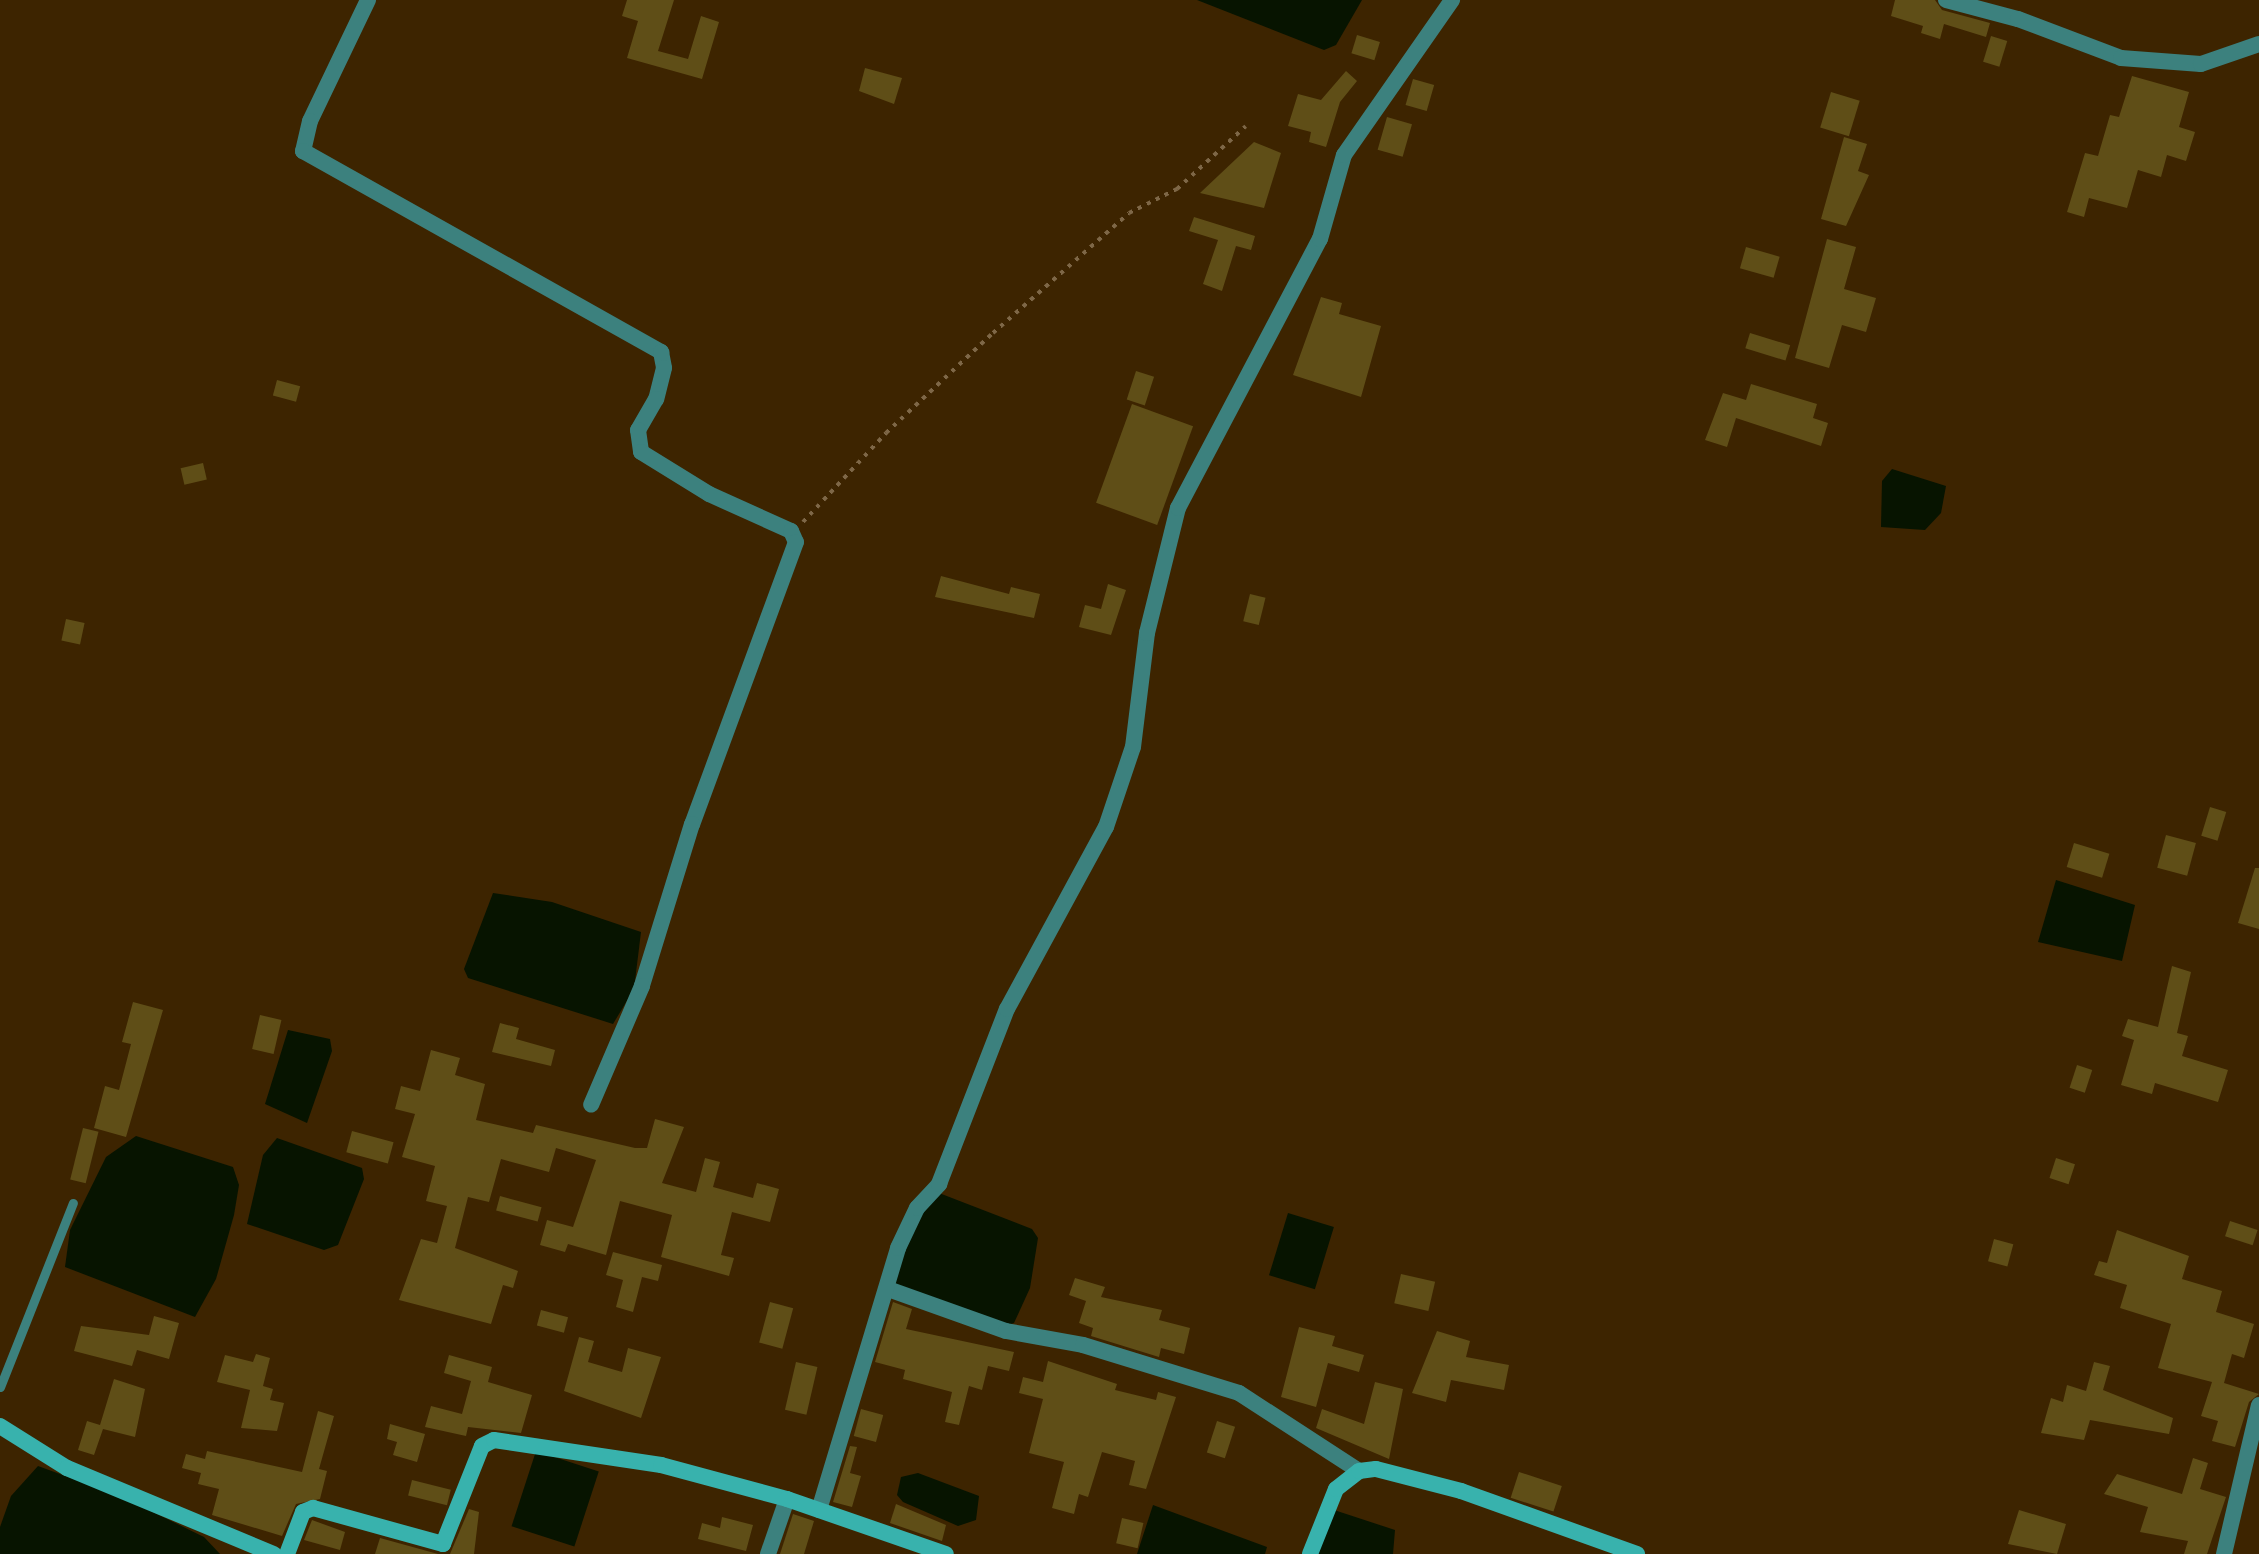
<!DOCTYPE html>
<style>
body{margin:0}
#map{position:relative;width:2259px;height:1554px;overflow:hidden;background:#3d2400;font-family:"DM Sans",sans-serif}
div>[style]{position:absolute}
.water>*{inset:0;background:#071400;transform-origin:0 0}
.building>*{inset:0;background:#5f4e17;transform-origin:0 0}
.path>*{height:4px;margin-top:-2px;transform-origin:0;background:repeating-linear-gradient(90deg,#7e6747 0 4px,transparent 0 10px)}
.service>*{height:9px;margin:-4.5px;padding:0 4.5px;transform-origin:4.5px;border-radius:4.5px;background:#3c817e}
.minor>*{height:16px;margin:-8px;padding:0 8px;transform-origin:8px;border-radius:8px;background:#3c817e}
.secondary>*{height:16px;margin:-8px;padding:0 8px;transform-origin:8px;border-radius:8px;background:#38b2ad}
span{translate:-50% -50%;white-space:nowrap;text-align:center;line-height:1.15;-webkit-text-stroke:6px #1e1001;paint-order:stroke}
</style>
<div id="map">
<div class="water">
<div style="clip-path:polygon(1197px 0,1362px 0,1336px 45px,1324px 50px)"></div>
<div style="clip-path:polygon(1892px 469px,1946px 486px,1941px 513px,1925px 530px,1881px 527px,1882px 481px)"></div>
<div style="clip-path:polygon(2056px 880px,2135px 905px,2122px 961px,2038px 942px)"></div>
<div style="clip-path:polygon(493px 893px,552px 902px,641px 932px,634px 989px,613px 1024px,468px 978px,464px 969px)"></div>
<div style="clip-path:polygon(288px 1030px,330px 1039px,332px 1051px,307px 1123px,265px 1104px)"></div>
<div style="clip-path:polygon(136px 1136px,233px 1167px,239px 1185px,234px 1215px,216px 1279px,195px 1317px,65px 1267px,70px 1230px,106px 1157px)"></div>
<div style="clip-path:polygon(277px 1138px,362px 1168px,364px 1179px,338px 1245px,324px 1250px,247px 1224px,263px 1155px)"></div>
<div style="clip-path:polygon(939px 1193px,1032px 1229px,1038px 1238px,1030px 1288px,1014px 1323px,999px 1328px,893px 1286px,900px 1248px,925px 1200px)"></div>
<div style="left:1288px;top:1213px;width:48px;height:65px;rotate:17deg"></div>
<div style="left:536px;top:1451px;width:66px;height:79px;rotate:18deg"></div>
<div style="clip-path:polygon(38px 1466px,120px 1496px,204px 1537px,220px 1554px,0 1554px,0 1527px,11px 1496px)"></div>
<div style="clip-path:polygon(918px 1473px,979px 1496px,976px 1520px,958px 1526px,903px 1502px,897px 1495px,901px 1477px)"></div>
<div style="clip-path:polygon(1153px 1505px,1267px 1547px,1265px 1554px,1137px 1554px)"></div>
<div style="clip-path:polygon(1331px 1509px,1395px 1530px,1393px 1554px,1310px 1554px)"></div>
</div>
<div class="building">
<div style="clip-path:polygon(627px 0,674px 0,658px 51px,688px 59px,701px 16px,719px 22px,702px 79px,627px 58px,638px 21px,622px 16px)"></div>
<div style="clip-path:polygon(1895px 0,1935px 0,1942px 10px,1990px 23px,1986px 37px,1944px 24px,1940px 39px,1921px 33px,1923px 26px,1891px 16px)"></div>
<div style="left:1357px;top:35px;width:24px;height:19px;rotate:17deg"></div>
<div style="left:1991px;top:36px;width:17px;height:27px;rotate:17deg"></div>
<div style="clip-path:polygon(865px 68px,902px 78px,894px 104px,859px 91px)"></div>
<div style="clip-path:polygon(1346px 71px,1357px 81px,1340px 102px,1326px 147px,1309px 142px,1311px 132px,1288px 126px,1298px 94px,1321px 100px)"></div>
<div style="clip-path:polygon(2132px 76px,2189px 92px,2179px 127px,2195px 132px,2186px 161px,2167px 155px,2161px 177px,2138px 170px,2127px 208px,2089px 198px,2084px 217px,2067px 212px,2085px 153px,2098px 156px,2110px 115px,2119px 117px)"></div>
<div style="left:1413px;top:79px;width:22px;height:27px;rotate:16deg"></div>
<div style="left:1831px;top:92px;width:30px;height:37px;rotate:17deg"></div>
<div style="left:1387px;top:117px;width:26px;height:34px;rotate:16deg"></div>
<div style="clip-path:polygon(1844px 137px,1867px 144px,1858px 171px,1869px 175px,1846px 226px,1821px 219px)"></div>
<div style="clip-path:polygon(1254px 142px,1281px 153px,1264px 208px,1200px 193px)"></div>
<div style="clip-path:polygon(1194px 217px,1255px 236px,1251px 250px,1236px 246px,1222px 291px,1203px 284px,1218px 240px,1189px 231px)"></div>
<div style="clip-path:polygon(1827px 239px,1856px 247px,1844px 289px,1876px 298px,1866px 332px,1842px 325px,1829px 368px,1795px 358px)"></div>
<div style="left:1746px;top:247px;width:35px;height:22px;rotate:16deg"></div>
<div style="clip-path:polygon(1321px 297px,1342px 303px,1339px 314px,1381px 326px,1361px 397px,1293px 375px)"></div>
<div style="left:1750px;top:333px;width:42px;height:16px;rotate:17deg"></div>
<div style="left:1136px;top:371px;width:19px;height:30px;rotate:18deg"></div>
<div style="left:277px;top:380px;width:24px;height:16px;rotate:15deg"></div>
<div style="clip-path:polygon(1751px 384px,1817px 404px,1813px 418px,1828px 423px,1821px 446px,1736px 418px,1727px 447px,1705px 440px,1723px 393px,1746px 400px)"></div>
<div style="left:1132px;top:404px;width:65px;height:105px;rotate:20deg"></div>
<div style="left:203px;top:463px;width:17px;height:23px;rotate:77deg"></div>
<div style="clip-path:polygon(941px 576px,1009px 594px,1011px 587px,1040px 594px,1034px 618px,935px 597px)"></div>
<div style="clip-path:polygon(1108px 584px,1126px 590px,1111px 635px,1079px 627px,1085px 605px,1101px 609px)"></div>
<div style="left:1250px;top:594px;width:16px;height:28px;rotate:14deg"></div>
<div style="left:66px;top:619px;width:19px;height:22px;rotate:12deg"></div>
<div style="left:2210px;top:807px;width:17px;height:30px;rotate:17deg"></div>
<div style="left:2166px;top:835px;width:31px;height:34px;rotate:15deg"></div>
<div style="left:2074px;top:843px;width:37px;height:25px;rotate:17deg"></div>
<div style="clip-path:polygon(2255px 868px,2259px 868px,2259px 929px,2238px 923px)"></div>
<div style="clip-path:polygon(2172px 966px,2191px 972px,2177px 1033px,2188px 1036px,2182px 1056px,2228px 1070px,2218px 1102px,2155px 1083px,2152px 1094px,2121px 1085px,2134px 1040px,2122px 1036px,2128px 1019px,2158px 1027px)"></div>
<div style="clip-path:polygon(133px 1002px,163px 1010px,126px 1137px,94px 1128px,105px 1086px,119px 1090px,131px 1044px,122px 1042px)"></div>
<div style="left:260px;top:1015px;width:22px;height:35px;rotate:13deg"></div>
<div style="clip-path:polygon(500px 1023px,519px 1028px,516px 1039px,555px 1050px,551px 1066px,492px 1052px)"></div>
<div style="clip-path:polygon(431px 1050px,460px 1058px,455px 1075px,485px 1084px,476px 1120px,533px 1133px,536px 1125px,635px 1148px,647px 1148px,655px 1119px,684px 1127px,662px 1183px,696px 1192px,705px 1158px,720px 1162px,713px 1187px,753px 1198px,757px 1183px,779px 1189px,770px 1222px,732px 1212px,721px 1255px,734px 1258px,729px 1276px,661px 1257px,672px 1215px,620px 1201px,606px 1255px,568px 1244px,565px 1252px,540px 1245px,547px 1220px,573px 1227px,596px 1160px,556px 1148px,549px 1172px,501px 1159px,489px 1202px,468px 1197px,455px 1248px,518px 1271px,513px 1288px,503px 1285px,491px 1324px,399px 1300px,421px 1239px,437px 1243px,447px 1206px,426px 1201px,435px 1166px,402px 1157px,415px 1114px,395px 1109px,401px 1086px,420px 1091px)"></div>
<div style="left:2077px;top:1065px;width:16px;height:24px;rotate:18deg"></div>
<div style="left:83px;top:1128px;width:16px;height:53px;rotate:14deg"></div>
<div style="left:352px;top:1131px;width:43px;height:22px;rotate:15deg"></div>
<div style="left:2056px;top:1158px;width:20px;height:21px;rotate:18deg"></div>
<div style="left:500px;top:1196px;width:43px;height:15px;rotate:15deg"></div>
<div style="left:2230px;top:1221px;width:29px;height:16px;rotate:18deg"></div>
<div style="clip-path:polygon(2117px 1230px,2189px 1256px,2182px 1279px,2222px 1291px,2216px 1312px,2254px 1324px,2244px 1358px,2232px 1354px,2224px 1383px,2259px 1394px,2249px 1402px,2235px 1447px,2212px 1441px,2218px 1421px,2201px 1416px,2212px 1382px,2158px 1368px,2171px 1324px,2120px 1308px,2127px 1285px,2094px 1275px,2099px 1261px,2107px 1263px)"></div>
<div style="left:1994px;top:1239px;width:20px;height:23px;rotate:15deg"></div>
<div style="clip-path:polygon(613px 1252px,662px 1265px,658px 1281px,642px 1277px,633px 1312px,616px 1307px,623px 1280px,606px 1275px)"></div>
<div style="left:1401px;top:1274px;width:35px;height:30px;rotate:13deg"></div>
<div style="clip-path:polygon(1075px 1278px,1105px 1287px,1101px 1297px,1162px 1310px,1159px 1320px,1190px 1328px,1184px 1354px,1161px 1348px,1159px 1357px,1091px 1336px,1093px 1328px,1079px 1323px,1086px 1301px,1069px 1295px)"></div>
<div style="left:770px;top:1302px;width:24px;height:42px;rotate:15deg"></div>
<div style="clip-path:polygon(893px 1302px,912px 1309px,906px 1329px,1014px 1352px,1009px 1371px,988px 1366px,982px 1390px,969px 1386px,959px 1425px,945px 1422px,952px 1392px,903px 1379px,905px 1370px,875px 1362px)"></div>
<div style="left:541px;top:1310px;width:28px;height:16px;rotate:15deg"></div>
<div style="clip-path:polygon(154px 1316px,179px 1323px,169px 1359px,137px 1350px,132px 1366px,74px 1351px,81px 1326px,149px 1335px)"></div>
<div style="clip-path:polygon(1299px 1327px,1335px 1336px,1332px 1346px,1364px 1355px,1359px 1372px,1328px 1363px,1316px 1407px,1281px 1397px)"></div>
<div style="clip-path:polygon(1437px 1331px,1470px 1341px,1466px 1357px,1509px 1365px,1504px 1390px,1451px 1380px,1446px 1402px,1412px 1393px)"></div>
<div style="clip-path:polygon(579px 1337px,594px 1341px,588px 1362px,622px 1372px,628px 1348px,661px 1357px,641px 1418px,564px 1391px)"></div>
<div style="clip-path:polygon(256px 1354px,270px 1358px,263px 1386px,273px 1389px,270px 1400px,284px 1403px,277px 1431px,241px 1428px,250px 1390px,217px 1382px,225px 1355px,253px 1362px)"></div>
<div style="clip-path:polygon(449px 1355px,492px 1367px,488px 1382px,532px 1395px,521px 1433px,468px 1427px,466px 1436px,425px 1427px,431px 1406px,462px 1414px,471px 1381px,444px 1373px)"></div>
<div style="clip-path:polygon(1048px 1361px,1117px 1384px,1115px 1390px,1156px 1400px,1158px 1392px,1176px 1397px,1146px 1489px,1129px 1485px,1135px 1461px,1102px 1452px,1088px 1497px,1079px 1494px,1074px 1514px,1052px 1508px,1064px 1462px,1029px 1453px,1043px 1399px,1019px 1393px,1023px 1377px,1043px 1382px)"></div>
<div style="left:796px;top:1362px;width:22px;height:49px;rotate:13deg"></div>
<div style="clip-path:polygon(2094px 1362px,2110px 1366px,2103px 1390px,2173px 1418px,2169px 1434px,2090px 1420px,2084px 1440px,2041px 1433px,2051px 1398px,2063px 1402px,2067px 1385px,2086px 1391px)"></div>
<div style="clip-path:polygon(114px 1379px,145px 1389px,135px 1437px,103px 1429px,94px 1455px,78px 1450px,87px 1421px,100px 1425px)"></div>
<div style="clip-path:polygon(1375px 1382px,1403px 1389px,1389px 1459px,1316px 1428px,1322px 1409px,1364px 1424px)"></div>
<div style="left:861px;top:1409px;width:23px;height:28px;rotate:15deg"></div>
<div style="clip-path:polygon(318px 1411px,334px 1416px,319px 1469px,327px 1471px,320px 1499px,296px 1504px,282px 1536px,212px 1515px,219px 1489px,198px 1484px,201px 1473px,182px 1468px,186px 1454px,205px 1459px,207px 1451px,302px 1472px)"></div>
<div style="left:1217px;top:1421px;width:19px;height:33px;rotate:18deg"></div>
<div style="clip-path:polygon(390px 1424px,425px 1434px,417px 1462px,393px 1455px,397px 1442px,387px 1439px)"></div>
<div style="clip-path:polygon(850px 1446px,857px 1447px,850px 1473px,861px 1476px,852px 1507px,833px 1502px)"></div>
<div style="clip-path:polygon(2193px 1458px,2208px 1463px,2200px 1489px,2226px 1497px,2207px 1554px,2184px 1554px,2188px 1541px,2140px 1532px,2148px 1507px,2104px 1494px,2117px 1474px,2182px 1494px)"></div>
<div style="left:1519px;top:1472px;width:45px;height:27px;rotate:18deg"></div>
<div style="left:412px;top:1480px;width:40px;height:16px;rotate:14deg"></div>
<div style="clip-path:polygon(896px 1504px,946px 1525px,942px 1541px,890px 1523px)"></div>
<div style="clip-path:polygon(469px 1509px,479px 1512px,474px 1554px,450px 1554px)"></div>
<div style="clip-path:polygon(2019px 1510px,2066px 1524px,2057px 1554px,2008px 1544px)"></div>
<div style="clip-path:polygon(793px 1514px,814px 1521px,804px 1554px,780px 1554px)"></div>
<div style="clip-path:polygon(722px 1517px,753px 1525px,746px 1551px,698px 1539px,702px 1523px,720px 1528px)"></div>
<div style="left:1122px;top:1518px;width:22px;height:26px;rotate:13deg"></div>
<div style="clip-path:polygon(312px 1520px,345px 1532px,340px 1550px,304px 1540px)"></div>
<div style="clip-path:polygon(380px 1538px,438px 1554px,375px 1554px)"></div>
</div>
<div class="path">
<div style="left:803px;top:522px;width:122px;rotate:-47deg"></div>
<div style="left:886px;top:433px;width:146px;rotate:-43.1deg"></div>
<div style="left:993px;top:333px;width:181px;rotate:-41.4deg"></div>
<div style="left:1129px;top:213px;width:54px;rotate:-26.6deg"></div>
<div style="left:1177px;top:189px;width:93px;rotate:-42.4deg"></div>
</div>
<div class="service">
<div style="left:0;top:1387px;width:198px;rotate:-68.4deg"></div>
</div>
<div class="minor">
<div style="left:368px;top:0;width:134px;rotate:115.6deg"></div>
<div style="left:310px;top:121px;width:31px;rotate:103deg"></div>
<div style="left:303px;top:151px;width:411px;rotate:29.3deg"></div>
<div style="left:661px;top:352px;width:16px;rotate:79deg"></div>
<div style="left:664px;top:368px;width:32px;rotate:104deg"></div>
<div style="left:656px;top:399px;width:36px;rotate:120deg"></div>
<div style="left:638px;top:430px;width:22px;rotate:82deg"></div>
<div style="left:641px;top:452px;width:80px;rotate:31.7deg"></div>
<div style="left:709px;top:494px;width:90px;rotate:24.3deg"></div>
<div style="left:791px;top:531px;width:12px;rotate:66deg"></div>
<div style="left:796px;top:542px;width:301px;rotate:110.2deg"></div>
<div style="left:692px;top:824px;width:170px;rotate:107.2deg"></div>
<div style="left:642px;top:986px;width:129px;rotate:113.2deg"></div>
<div style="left:1946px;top:0;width:74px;rotate:14.8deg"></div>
<div style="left:2018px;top:19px;width:110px;rotate:20.7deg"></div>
<div style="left:2121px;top:58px;width:80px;rotate:4.3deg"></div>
<div style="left:2201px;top:64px;width:61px;rotate:-19deg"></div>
<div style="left:888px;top:1289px;width:125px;rotate:19.6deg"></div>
<div style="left:1006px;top:1331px;width:78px;rotate:10.3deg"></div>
<div style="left:1083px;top:1345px;width:163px;rotate:17.1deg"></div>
<div style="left:1239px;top:1393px;width:143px;rotate:33deg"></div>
<div style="left:819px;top:1510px;width:274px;rotate:-73.2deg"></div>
<div style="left:898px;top:1248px;width:44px;rotate:-64.6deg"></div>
<div style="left:917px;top:1208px;width:33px;rotate:-47deg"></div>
<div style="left:939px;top:1184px;width:188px;rotate:-68.8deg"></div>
<div style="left:1007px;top:1009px;width:207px;rotate:-61.5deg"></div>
<div style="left:1106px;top:827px;width:84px;rotate:-71.4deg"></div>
<div style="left:1133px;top:747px;width:115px;rotate:-83deg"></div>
<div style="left:1147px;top:633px;width:129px;rotate:-76.1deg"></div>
<div style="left:1178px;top:508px;width:304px;rotate:-62.2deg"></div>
<div style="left:1320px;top:239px;width:87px;rotate:-74.1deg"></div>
<div style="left:1344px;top:155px;width:189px;rotate:-55.1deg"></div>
<div style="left:768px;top:1554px;width:58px;rotate:-70.9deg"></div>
<div style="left:2224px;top:1554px;width:153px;rotate:-76.8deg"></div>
</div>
<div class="secondary">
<div style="left:0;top:1426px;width:79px;rotate:32.1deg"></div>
<div style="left:67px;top:1468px;width:224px;rotate:22.6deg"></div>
<div style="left:287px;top:1554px;width:45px;rotate:-69.1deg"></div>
<div style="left:303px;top:1512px;width:11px;rotate:-22deg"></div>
<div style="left:313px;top:1508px;width:135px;rotate:15.5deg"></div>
<div style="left:443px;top:1544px;width:105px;rotate:-68.3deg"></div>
<div style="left:482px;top:1446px;width:13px;rotate:-27deg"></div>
<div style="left:494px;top:1440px;width:169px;rotate:8.5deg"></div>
<div style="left:661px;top:1465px;width:131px;rotate:15.1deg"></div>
<div style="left:787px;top:1499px;width:168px;rotate:19.1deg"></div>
<div style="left:1310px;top:1554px;width:70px;rotate:-68.2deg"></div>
<div style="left:1336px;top:1489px;width:29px;rotate:-38deg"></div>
<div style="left:1359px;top:1471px;width:17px;rotate:-7deg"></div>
<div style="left:1376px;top:1469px;width:88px;rotate:14.5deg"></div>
<div style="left:1461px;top:1491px;width:187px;rotate:19.7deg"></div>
</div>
</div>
